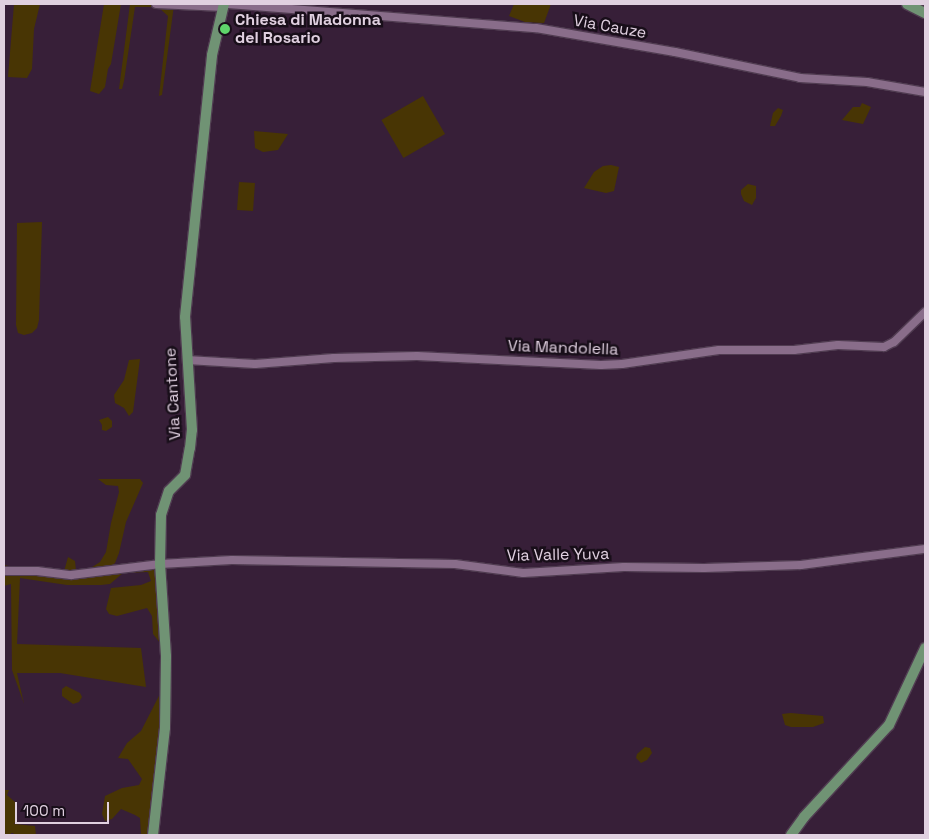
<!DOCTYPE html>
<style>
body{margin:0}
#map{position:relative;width:929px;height:839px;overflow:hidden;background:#371f38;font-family:"Space Grotesk",sans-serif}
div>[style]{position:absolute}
.green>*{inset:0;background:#483504;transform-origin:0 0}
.roads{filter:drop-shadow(1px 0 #503c51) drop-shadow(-1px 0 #503c51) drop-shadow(0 1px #503c51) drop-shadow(0 -1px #503c51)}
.minor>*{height:8px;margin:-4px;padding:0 4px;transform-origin:4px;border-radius:4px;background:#896d8a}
.major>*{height:10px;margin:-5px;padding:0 5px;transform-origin:5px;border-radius:5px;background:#709374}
.dots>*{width:14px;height:14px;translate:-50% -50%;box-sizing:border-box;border:2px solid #180e19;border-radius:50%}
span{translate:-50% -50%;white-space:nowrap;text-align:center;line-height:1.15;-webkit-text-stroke:5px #180e19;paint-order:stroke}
.poi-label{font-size:16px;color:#e0d0e0;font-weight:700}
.left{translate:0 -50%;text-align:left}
.street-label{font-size:16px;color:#e0d0e0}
.frame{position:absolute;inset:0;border:5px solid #e0d0e0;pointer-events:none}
.scale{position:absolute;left:15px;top:802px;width:94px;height:22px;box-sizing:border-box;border:2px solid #e0d0e0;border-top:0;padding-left:6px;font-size:15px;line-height:18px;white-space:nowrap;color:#e0d0e0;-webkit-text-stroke:4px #180e19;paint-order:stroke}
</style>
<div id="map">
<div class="green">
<div style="clip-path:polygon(14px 4px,40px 4px,34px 29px,32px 69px,27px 78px,8px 77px)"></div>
<div style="clip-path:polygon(104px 4px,121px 4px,111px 64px,108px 69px,105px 87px,99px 94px,90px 91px)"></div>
<div style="clip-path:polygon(130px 4px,174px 5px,162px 95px,159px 96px,168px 16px,158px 7px,135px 7px,124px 81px,122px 89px,119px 89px)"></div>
<div style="clip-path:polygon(514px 4px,551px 4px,544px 23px,525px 22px,509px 16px)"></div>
<div style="left:423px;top:96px;width:44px;height:48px;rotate:60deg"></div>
<div style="clip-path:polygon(862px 103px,871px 107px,863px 124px,842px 120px,853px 107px,860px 107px)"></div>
<div style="clip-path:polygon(778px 108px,783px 110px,781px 116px,775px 126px,770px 126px,773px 113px)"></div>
<div style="clip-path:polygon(254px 131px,288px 134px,278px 150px,263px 152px,255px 148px)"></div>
<div style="clip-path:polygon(611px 165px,619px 167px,614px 191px,606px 193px,584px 188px,594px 172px,603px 166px)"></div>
<div style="left:239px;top:182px;width:16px;height:28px;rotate:4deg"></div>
<div style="clip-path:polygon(748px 184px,756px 186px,756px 198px,752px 205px,744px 201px,741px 194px,741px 190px)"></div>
<div style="clip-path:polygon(42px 222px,39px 320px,37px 328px,32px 333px,24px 335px,18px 333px,16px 325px,17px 223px)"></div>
<div style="clip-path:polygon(140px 359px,133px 412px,129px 416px,124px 408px,115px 403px,114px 395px,124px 380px,129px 360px)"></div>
<div style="clip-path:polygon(108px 417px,112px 421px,112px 427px,106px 431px,102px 430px,102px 425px,99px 420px)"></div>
<div style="clip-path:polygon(98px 479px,140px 479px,143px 483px,126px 522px,119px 553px,115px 563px,110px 567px,157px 567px,160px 643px,153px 634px,152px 616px,147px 608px,117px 616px,109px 614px,106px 609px,111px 588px,141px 585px,151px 581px,148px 572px,123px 573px,110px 584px,101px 585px,67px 585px,20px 578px,17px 644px,141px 648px,146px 687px,60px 673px,17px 673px,24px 704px,12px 670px,11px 584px,4px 586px,4px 565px,9px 566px,9px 573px,63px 575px,68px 557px,75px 561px,76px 571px,86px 571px,100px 562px,106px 552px,111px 523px,119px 492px,118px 486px,106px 485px)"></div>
<div style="clip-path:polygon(66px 686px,80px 693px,82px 697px,79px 702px,73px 704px,62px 696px,62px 689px)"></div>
<div style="clip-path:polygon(164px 686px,152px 835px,141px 835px,140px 818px,135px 815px,121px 809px,112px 819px,105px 821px,102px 814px,105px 796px,122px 788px,139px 785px,142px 779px,128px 759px,118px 758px,127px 743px,141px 731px)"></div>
<div style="clip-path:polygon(791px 713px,823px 716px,824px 723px,813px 727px,791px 727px,785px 725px,782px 714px)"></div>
<div style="clip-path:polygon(645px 747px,650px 748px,652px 753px,647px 760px,641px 763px,636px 758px,637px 754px)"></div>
<div style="clip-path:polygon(4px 790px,9px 790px,7px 795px,15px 802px,17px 819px,14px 824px,35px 826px,36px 835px,15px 835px,13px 833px,11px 833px,11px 835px,4px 835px)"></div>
</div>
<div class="roads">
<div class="minor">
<div style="left:156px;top:4px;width:68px;rotate:2.5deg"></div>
<div style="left:228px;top:4px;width:309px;rotate:4.5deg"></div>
<div style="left:536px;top:28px;width:141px;rotate:9.8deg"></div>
<div style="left:675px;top:52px;width:128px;rotate:11.7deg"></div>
<div style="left:800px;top:78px;width:67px;rotate:3.4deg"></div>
<div style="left:867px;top:82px;width:59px;rotate:9.8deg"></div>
<div style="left:187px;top:360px;width:68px;rotate:3.4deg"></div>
<div style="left:255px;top:364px;width:79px;rotate:-4.3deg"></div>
<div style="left:334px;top:358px;width:83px;rotate:-1.4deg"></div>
<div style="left:417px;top:356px;width:184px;rotate:2.8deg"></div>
<div style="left:601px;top:365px;width:21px;rotate:-3deg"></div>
<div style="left:622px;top:364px;width:98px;rotate:-8.2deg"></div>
<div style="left:719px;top:350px;width:75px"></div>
<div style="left:794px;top:350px;width:44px;rotate:-6.5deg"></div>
<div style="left:838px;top:345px;width:46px;rotate:2.5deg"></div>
<div style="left:884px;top:347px;width:11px;rotate:-27deg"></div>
<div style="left:894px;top:342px;width:43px;rotate:-44.1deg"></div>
<div style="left:4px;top:571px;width:33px"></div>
<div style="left:37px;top:571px;width:34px;rotate:7deg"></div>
<div style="left:71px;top:575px;width:90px;rotate:-7deg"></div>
<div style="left:160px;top:564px;width:72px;rotate:-3.2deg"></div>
<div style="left:232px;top:560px;width:223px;rotate:1deg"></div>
<div style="left:455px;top:564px;width:69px;rotate:7.5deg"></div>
<div style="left:523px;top:573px;width:101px;rotate:-3.4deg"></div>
<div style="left:624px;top:567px;width:80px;rotate:0.7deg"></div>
<div style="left:704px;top:568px;width:97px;rotate:-1.8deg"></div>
<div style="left:801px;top:565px;width:125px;rotate:-7.4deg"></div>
</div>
<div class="major">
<div style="left:907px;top:4px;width:20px;rotate:27deg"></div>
<div style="left:153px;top:835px;width:108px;rotate:-83.6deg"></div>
<div style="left:165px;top:728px;width:72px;rotate:-89.2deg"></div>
<div style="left:166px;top:656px;width:92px;rotate:-93.7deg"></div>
<div style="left:160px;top:564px;width:49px;rotate:-88.8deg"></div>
<div style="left:161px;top:515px;width:25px;rotate:-72deg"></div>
<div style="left:169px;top:491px;width:23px;rotate:-45deg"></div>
<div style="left:185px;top:475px;width:27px;rotate:-80deg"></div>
<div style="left:190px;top:448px;width:18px;rotate:-84deg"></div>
<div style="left:192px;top:430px;width:113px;rotate:-93.5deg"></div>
<div style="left:185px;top:317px;width:263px;rotate:-84.1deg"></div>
<div style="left:212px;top:55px;width:52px;rotate:-76.8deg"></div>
<div style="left:791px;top:835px;width:22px;rotate:-54deg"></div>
<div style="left:804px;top:817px;width:125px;rotate:-47.3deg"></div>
<div style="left:889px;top:725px;width:85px;rotate:-64.9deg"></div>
</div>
</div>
<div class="dots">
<div style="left:225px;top:29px;background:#5fd56b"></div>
</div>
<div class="poi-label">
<span class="left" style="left:235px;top:29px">Chiesa di Madonna<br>del Rosario</span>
</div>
<div class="street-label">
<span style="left:610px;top:27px;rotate:10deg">Via Cauze</span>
<span style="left:563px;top:348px;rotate:2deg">Via Mandolella</span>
<span style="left:173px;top:394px;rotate:-93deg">Via Cantone</span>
<span style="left:558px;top:555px;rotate:-1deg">Via Valle Yuva</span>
</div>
<div class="frame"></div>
<div class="scale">100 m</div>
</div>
